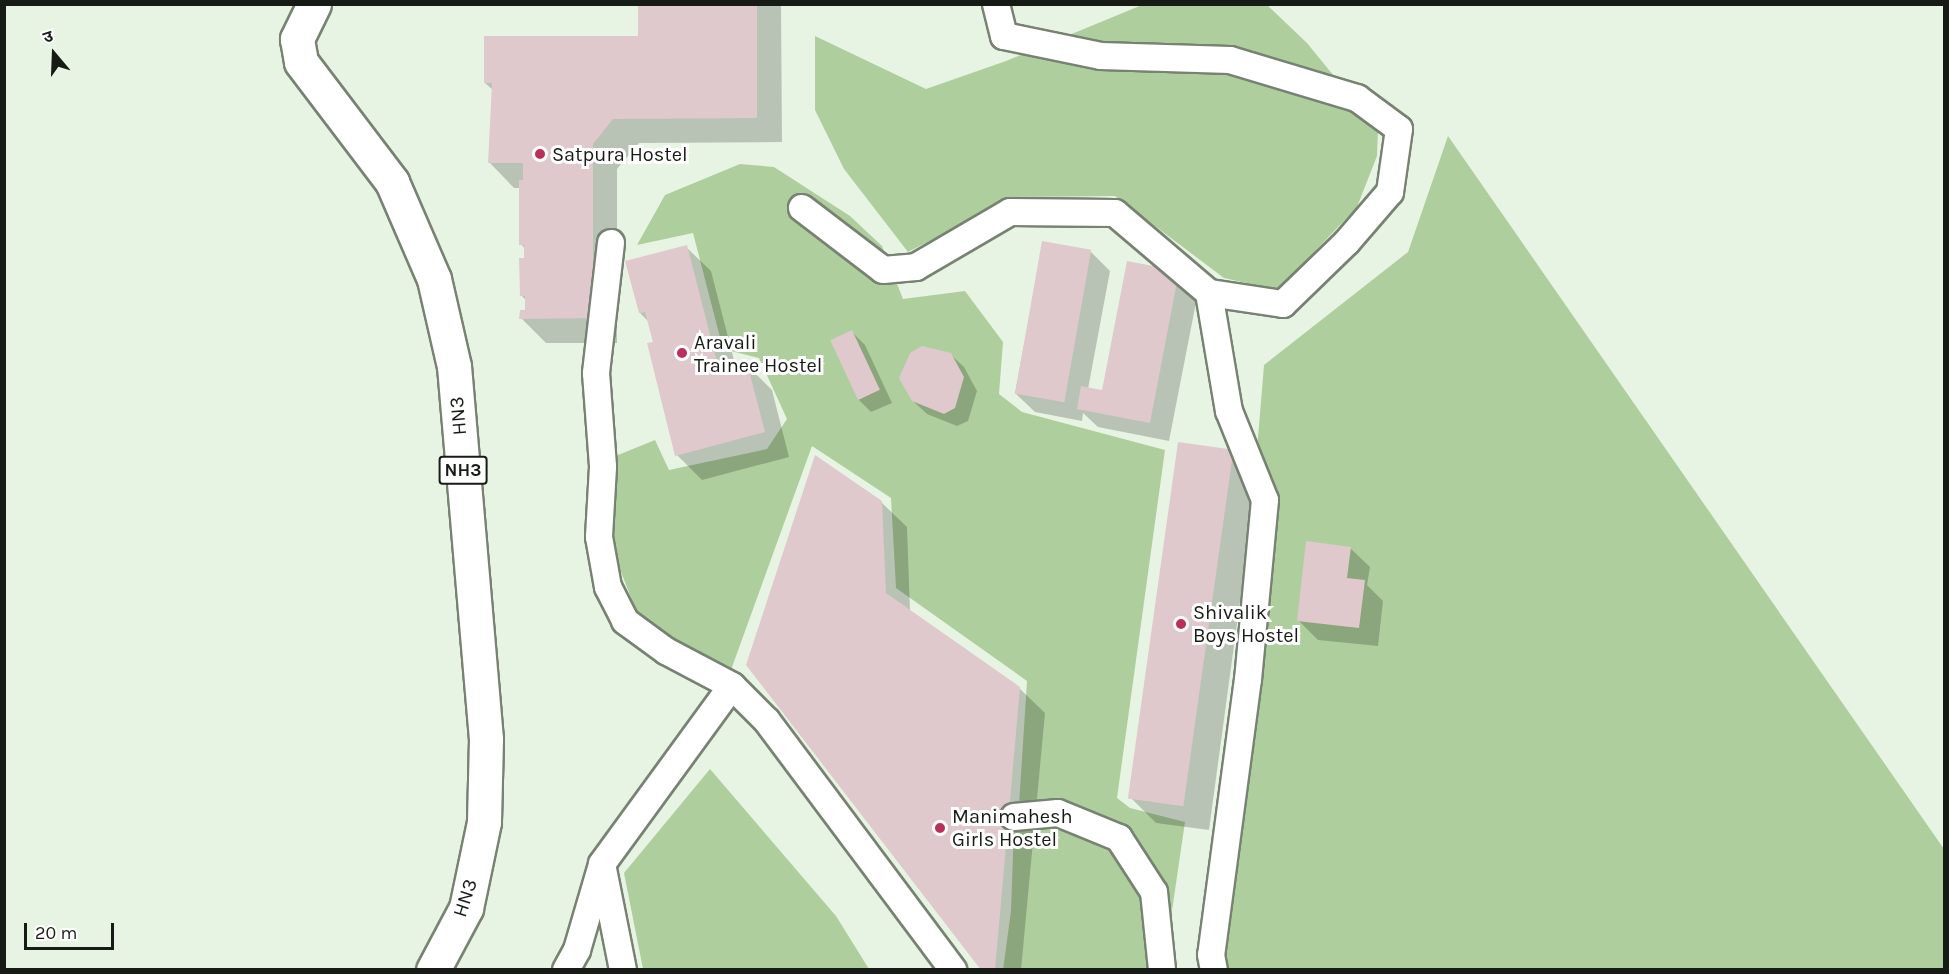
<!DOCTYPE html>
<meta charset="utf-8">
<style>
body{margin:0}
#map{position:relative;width:1949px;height:974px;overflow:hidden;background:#e8f4e3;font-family:Karla,"Noto Sans Devanagari",sans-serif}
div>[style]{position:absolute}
.green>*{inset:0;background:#aecf9d}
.shadow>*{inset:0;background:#0003}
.building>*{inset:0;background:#dfc9cc;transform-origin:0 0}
.roads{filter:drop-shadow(2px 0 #788273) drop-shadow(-2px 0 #788273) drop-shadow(0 2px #788273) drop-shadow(0 -2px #788273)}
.minor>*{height:26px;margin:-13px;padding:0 13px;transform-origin:13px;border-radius:13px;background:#fff}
.trunk>*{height:33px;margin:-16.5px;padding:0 16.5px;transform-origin:16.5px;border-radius:16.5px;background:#fff}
.dots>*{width:16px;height:16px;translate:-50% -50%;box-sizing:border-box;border:3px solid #fff;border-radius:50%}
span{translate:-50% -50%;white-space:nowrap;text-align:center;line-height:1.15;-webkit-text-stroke:6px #fff;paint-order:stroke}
.shield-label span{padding:2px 4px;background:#fff;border:2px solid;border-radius:4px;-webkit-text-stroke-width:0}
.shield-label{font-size:18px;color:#171b16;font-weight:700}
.poi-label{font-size:20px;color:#171b16}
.left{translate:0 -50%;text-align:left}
.street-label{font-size:20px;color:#171b16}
.frame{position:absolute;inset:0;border:6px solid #171b16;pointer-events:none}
.north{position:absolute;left:24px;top:24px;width:60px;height:60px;-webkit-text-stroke:4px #fff;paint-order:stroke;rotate:341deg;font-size:16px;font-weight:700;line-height:24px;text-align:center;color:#171b16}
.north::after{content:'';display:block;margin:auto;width:21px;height:27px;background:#171b16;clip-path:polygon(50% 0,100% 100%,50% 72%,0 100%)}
.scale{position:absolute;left:24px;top:923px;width:90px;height:27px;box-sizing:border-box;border:3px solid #171b16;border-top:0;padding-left:8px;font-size:18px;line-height:21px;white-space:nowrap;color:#171b16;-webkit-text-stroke:4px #fff;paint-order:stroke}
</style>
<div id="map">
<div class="green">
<div style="clip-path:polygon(1142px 5px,1267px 5px,1307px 43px,1378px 130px,1377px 156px,1357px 207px,1278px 290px,1224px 278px,1115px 196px,1014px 197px,908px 252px,844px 169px,815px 110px,815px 36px,926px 89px,1006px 61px)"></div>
<div style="clip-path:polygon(1448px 136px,1944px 849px,1944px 969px,1214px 970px,1264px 365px,1408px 252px)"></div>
<div style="clip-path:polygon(740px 164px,774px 167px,850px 216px,882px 246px,903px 299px,965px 291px,1003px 342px,999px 394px,1022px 412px,1165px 450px,1117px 798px,1130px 808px,1185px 822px,1168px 938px,1142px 856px,1087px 811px,1019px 805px,1027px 681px,896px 588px,891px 498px,812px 446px,731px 670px,669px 636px,637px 613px,609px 541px,618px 455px,655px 440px,669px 470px,767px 449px,787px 419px,759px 358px,723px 349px,693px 233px,637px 245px,665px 195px)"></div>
<div style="clip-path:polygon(710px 769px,836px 916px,869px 969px,643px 969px,624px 873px)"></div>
<div style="clip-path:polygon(1058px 822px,1115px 846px,1147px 893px,1156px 969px,1003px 970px,1011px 911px,1014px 825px)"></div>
</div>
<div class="shadow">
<div style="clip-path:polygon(640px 4px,781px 4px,782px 142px,639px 143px,617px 169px,617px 343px,546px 343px,521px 318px,526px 312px,527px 301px,521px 295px,525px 249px,521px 244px,521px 188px,514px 188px,490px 163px,493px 90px,485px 83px,640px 37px)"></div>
<div style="clip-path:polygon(1043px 243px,1091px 252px,1110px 271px,1088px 389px,1103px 392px,1178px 273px,1198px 292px,1169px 441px,1098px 427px,1083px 413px,1082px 421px,1035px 412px,1015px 393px)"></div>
<div style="clip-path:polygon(686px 247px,711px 271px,736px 368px,747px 365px,772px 390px,789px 457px,702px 480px,677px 455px,649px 322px,640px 313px)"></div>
<div style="clip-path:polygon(852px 332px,865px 345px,892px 403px,871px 412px,858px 399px)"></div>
<div style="clip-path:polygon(950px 354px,964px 367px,977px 391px,968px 421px,957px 426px,927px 414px,913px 401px)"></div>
<div style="clip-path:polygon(1232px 451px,1257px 476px,1209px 830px,1156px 823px,1131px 798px)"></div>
<div style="clip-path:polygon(881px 502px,907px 527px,910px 611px,1019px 688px,1045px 713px,1021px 970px,983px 970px,748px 664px)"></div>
<div style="clip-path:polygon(1350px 548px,1370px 567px,1367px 585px,1383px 601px,1378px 646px,1318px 640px,1298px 620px)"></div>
</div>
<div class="building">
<div style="clip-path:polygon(638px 4px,757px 4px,757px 118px,613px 119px,593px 144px,593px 318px,519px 319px,520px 310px,525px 310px,525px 296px,520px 296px,519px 258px,524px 258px,524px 245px,519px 245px,519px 180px,523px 180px,523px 163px,488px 163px,492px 83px,484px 83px,484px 36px,638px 36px)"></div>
<div style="left:1042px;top:241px;width:50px;height:155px;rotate:10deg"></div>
<div style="clip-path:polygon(687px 245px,719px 370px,747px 363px,765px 432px,675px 456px,647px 343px,653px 342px,645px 312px,639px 313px,625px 261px)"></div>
<div style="clip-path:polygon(1127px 261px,1179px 271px,1150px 423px,1077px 409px,1081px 386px,1102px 390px)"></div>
<div style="left:852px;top:330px;width:66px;height:24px;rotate:65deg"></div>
<div style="clip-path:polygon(922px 346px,951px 353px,964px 377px,955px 408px,944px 414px,912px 401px,899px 378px,910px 353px)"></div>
<div style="left:1178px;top:442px;width:56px;height:360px;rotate:8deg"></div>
<div style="clip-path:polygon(815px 455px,882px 501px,886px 593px,1020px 687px,995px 970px,981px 970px,746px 665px)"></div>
<div style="clip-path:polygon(1306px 541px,1351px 547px,1347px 578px,1365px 580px,1359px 628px,1297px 621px)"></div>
</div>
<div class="roads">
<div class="minor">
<div style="left:996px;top:4px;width:33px;rotate:76deg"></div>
<div style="left:1004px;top:36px;width:99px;rotate:11.7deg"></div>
<div style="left:1101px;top:56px;width:129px;rotate:1.8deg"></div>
<div style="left:1230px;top:60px;width:133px;rotate:16.7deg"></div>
<div style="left:1357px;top:98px;width:52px;rotate:36.4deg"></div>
<div style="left:1399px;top:129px;width:64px;rotate:98.1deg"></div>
<div style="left:1390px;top:192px;width:66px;rotate:130.7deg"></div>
<div style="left:1347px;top:242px;width:89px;rotate:135.9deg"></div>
<div style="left:1283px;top:304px;width:75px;rotate:-171.5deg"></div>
<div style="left:802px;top:208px;width:102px;rotate:37.4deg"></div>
<div style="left:883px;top:270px;width:33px;rotate:-5deg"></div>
<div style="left:916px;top:267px;width:109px;rotate:-30.3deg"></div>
<div style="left:1010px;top:212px;width:105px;rotate:0.5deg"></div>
<div style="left:1115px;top:213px;width:123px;rotate:40.4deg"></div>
<div style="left:1209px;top:293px;width:120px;rotate:80.4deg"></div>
<div style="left:1229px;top:411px;width:96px;rotate:68deg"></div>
<div style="left:1265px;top:500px;width:180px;rotate:95.4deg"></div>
<div style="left:1248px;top:679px;width:278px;rotate:97.6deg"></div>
<div style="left:1211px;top:955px;width:15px;rotate:79deg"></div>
<div style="left:611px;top:243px;width:131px;rotate:96.6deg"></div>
<div style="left:596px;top:373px;width:94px;rotate:85.7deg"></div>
<div style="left:603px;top:467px;width:70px;rotate:93.3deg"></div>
<div style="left:599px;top:537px;width:51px;rotate:79.8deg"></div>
<div style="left:608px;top:587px;width:38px;rotate:63deg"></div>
<div style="left:625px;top:621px;width:51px;rotate:36.2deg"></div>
<div style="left:666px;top:651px;width:75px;rotate:27.9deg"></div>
<div style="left:732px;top:686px;width:49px;rotate:45deg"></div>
<div style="left:767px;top:721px;width:311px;rotate:53.2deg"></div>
<div style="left:1014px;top:817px;width:44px;rotate:-5.2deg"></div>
<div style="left:1058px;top:813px;width:66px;rotate:22.3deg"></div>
<div style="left:1119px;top:838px;width:64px;rotate:57.1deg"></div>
<div style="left:1154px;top:892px;width:78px;rotate:84.1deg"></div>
<div style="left:566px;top:970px;width:23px;rotate:-61deg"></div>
<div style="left:577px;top:950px;width:85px;rotate:-73.7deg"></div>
<div style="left:623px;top:970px;width:108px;rotate:-101.2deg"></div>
<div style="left:602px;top:864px;width:220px;rotate:-53.9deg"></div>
</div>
<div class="trunk">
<div style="left:314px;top:4px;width:39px;rotate:116deg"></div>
<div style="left:297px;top:39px;width:23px;rotate:80deg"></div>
<div style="left:301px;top:62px;width:151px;rotate:52.8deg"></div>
<div style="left:392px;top:182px;width:106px;rotate:66.6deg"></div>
<div style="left:434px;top:279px;width:89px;rotate:77.1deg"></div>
<div style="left:454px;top:366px;width:374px;rotate:85.1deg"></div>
<div style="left:486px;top:739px;width:83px;rotate:91.4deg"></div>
<div style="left:484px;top:822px;width:88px;rotate:101.8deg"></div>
<div style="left:466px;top:908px;width:70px;rotate:118deg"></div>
</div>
</div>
<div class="dots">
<div style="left:540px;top:154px;background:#bc2e5c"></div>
<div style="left:682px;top:353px;background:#bc2e5c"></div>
<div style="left:1181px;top:624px;background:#bc2e5c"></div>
<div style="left:940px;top:828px;background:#bc2e5c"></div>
</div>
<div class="shield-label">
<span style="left:463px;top:470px">NH3</span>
</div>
<div class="poi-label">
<span class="left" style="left:552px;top:154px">Satpura Hostel</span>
<span class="left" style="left:694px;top:354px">Aravali<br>Trainee Hostel</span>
<span class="left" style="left:1193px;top:624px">Shivalik<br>Boys Hostel</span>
<span class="left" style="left:952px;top:828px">Manimahesh<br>Girls Hostel</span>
</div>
<div class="street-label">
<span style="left:458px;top:416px;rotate:-95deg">HN3</span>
<span style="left:465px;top:898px;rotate:-72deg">HN3</span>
</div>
<div class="frame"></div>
<div class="north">उ</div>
<div class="scale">20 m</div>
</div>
